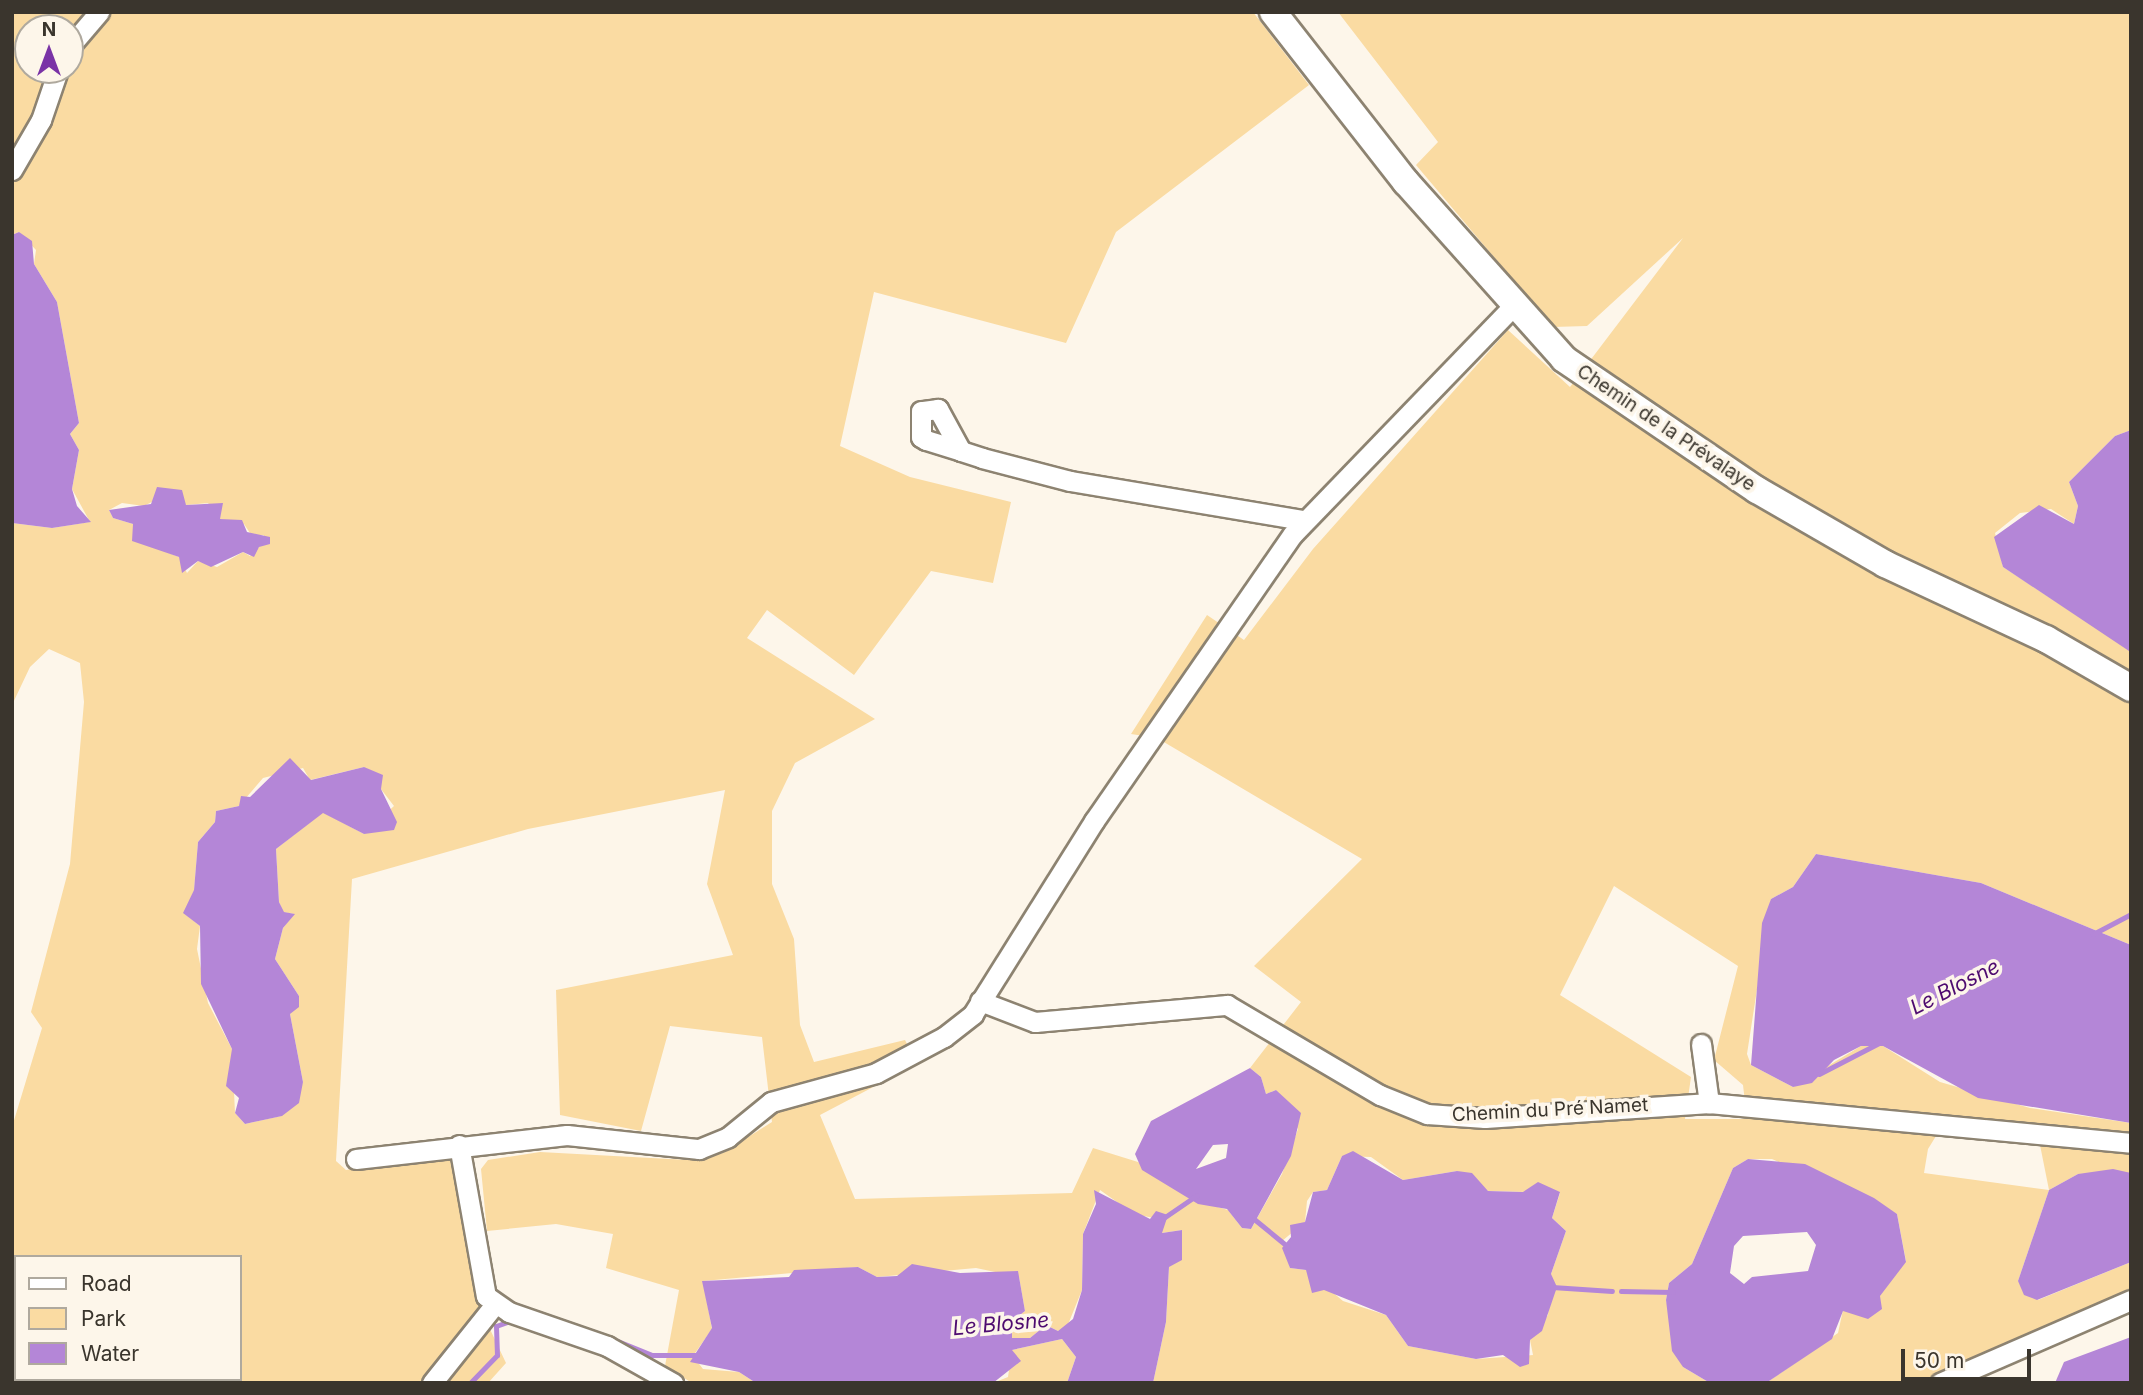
<!DOCTYPE html>
<meta charset="utf-8">
<style>
body{margin:0}
#map{position:relative;width:2143px;height:1395px;overflow:hidden;background:#fdf6ea;font-family:Inter,sans-serif}
div>[style]{position:absolute}
.green>*{inset:0;background:#fadba2}
.water>*{inset:0;background:#b486d7}
.stream>*{height:5px;margin:-2.5px;padding:0 2.5px;transform-origin:2.5px;border-radius:2.5px;background:#b486d7}
.roads{filter:drop-shadow(2px 0 #8d8371) drop-shadow(-2px 0 #8d8371) drop-shadow(0 2px #8d8371) drop-shadow(0 -2px #8d8371)}
.street>*{height:19px;margin:-9.5px;padding:0 9.5px;transform-origin:9.5px;border-radius:9.5px;background:#fff}
.secondary>*{height:26px;margin:-13px;padding:0 13px;transform-origin:13px;border-radius:13px;background:#fff}
span{translate:-50% -50%;white-space:nowrap;text-align:center;line-height:1.15;-webkit-text-stroke:7px #fdf6ea;paint-order:stroke}
.street-label{font-size:19px;color:#3a352d}
.water-label{font-size:21px;color:#4e0b70;font-style:italic}
.frame{position:absolute;inset:0;border:14px solid #3a352d;pointer-events:none}
.legend{position:absolute;left:14px;top:1255px;width:228px;height:126px;box-sizing:border-box;background:#fdf6ea;border:2px solid #afa99e;margin:0;padding:9px 12px;list-style:none;font-size:21px;color:#3a352d}
.legend li{display:flex;align-items:center;gap:14px;height:35px}
.legend b{width:35px;border:2px solid #afa99e}
.north{position:absolute;left:14px;top:14px;width:70px;height:70px;box-sizing:border-box;background:#fdf6ea;border:2px solid #afa99e;border-radius:50%;rotate:0deg;font-size:19px;font-weight:700;line-height:28px;text-align:center;color:#3a352d}
.north::after{content:'';display:block;margin:auto;width:24px;height:32px;background:#7a33a6;clip-path:polygon(50% 0,100% 100%,50% 72%,0 100%)}
.scale{position:absolute;left:1901px;top:1349px;width:130px;height:32px;box-sizing:border-box;border:4px solid #3a352d;border-top:0;padding-left:9px;font-size:21px;line-height:24px;white-space:nowrap;color:#3a352d;-webkit-text-stroke:5px #fdf6ea;paint-order:stroke}
</style>
<div id="map">
<div class="green">
<div style="clip-path:polygon(evenodd,12px 12px,1253px 12px,1309px 85px,1116px 232px,1066px 343px,874px 292px,840px 446px,910px 477px,1011px 502px,993px 583px,931px 571px,854px 675px,767px 610px,747px 638px,875px 719px,795px 763px,772px 811px,772px 884px,794px 939px,800px 1025px,814px 1062px,905px 1040px,917px 1064px,820px 1115px,855px 1199px,1072px 1193px,1093px 1148px,1138px 1162px,1193px 1200px,1228px 1210px,1242px 1228px,1251px 1229px,1282px 1174px,1298px 1129px,1276px 1090px,1266px 1094px,1261px 1077px,1250px 1068px,1301px 1002px,1254px 966px,1362px 859px,1157px 738px,1131px 734px,1207px 615px,1244px 640px,1313px 549px,1508px 330px,1570px 387px,1683px 238px,1587px 326px,1553px 327px,1416px 165px,1438px 142px,1338px 12px,2131px 12px,2131px 430px,2115px 436px,2069px 482px,2078px 506px,2074px 524px,2051px 509px,2020px 513px,1995px 533px,2003px 567px,2131px 651px,2131px 945px,1981px 883px,1816px 854px,1793px 887px,1771px 899px,1747px 1054px,1751px 1065px,1793px 1087px,1861px 1046px,1883px 1046px,1940px 1082px,2030px 1108px,2131px 1123px,2131px 1173px,2078px 1174px,2049px 1190px,2018px 1281px,2038px 1300px,2131px 1262px,2131px 1305px,1946px 1383px,1766px 1383px,1838px 1333px,1843px 1310px,1879px 1296px,1906px 1261px,1897px 1214px,1772px 1159px,1748px 1159px,1733px 1168px,1692px 1264px,1669px 1283px,1666px 1300px,1683px 1367px,1710px 1383px,1153px 1383px,1166px 1322px,1169px 1267px,1182px 1230px,1162px 1233px,1154px 1218px,1134px 1214px,1100px 1190px,1083px 1234px,1082px 1290px,1067px 1327px,1058px 1331px,1046px 1325px,1030px 1338px,1012px 1339px,1012px 1320px,1025px 1311px,1019px 1277px,976px 1268px,877px 1277px,858px 1267px,703px 1281px,712px 1329px,693px 1356px,703px 1369px,739px 1372px,756px 1383px,692px 1383px,665px 1366px,679px 1290px,606px 1268px,613px 1234px,556px 1224px,487px 1231px,481px 1169px,488px 1160px,540px 1152px,688px 1160px,723px 1153px,772px 1122px,762px 1037px,670px 1026px,641px 1131px,560px 1115px,556px 990px,733px 955px,707px 884px,725px 790px,528px 829px,352px 879px,336px 1161px,346px 1170px,452px 1154px,479px 1306px,506px 1363px,488px 1383px,12px 1383px,12px 1127px,42px 1028px,31px 1012px,70px 864px,84px 702px,80px 663px,49px 649px,30px 667px,12px 705px,12px 523px,52px 528px,90px 522px,72px 489px,79px 450px,70px 434px,79px 423px,57px 302px,34px 264px,36px 250px,19px 232px,12px 235px,12px 12px,28px 28px,70px 28px,70px 70px,28px 70px,28px 28px,12px 12px,169px 493px,186px 505px,208px 503px,220px 519px,244px 524px,252px 536px,264px 535px,259px 547px,250px 556px,243px 552px,217px 567px,198px 561px,187px 573px,179px 557px,141px 542px,133px 524px,113px 518px,109px 510px,122px 503px,144px 506px,169px 493px,12px 12px,364px 767px,394px 806px,364px 834px,323px 812px,276px 849px,279px 902px,283px 912px,294px 914px,283px 928px,275px 959px,299px 996px,290px 1014px,303px 1082px,281px 1116px,245px 1124px,235px 1113px,232px 1049px,208px 1003px,197px 949px,200px 926px,184px 913px,194px 891px,198px 842px,215px 822px,216px 811px,239px 806px,263px 778px,303px 768px,310px 780px,364px 767px,12px 12px,1614px 886px,1738px 966px,1714px 1060px,1743px 1085px,1747px 1119px,1685px 1119px,1691px 1077px,1560px 995px,1614px 886px,12px 12px,1949px 1115px,2036px 1125px,2049px 1190px,1924px 1173px,1928px 1149px,1949px 1115px,12px 12px,1342px 1156px,1371px 1157px,1403px 1180px,1457px 1171px,1488px 1191px,1560px 1193px,1552px 1218px,1566px 1231px,1551px 1274px,1548px 1315px,1530px 1340px,1533px 1355px,1476px 1359px,1408px 1346px,1386px 1315px,1343px 1301px,1306px 1270px,1290px 1268px,1282px 1241px,1305px 1222px,1307px 1201px,1313px 1192px,1327px 1190px,1342px 1156px,12px 12px,16px 1257px,240px 1257px,240px 1379px,16px 1379px,16px 1257px)"></div>
<div style="clip-path:polygon(1062px 1339px,1076px 1357px,1067px 1383px,993px 1383px,1008px 1377px,1012px 1350px)"></div>
</div>
<div class="water">
<div style="clip-path:polygon(19px 232px,32px 241px,34px 264px,57px 302px,79px 423px,70px 434px,79px 450px,72px 489px,77px 506px,91px 522px,52px 528px,12px 523px,12px 235px)"></div>
<div style="clip-path:polygon(2131px 430px,2131px 651px,2129px 651px,2003px 567px,1994px 537px,2039px 505px,2074px 524px,2078px 506px,2069px 482px,2115px 436px)"></div>
<div style="clip-path:polygon(157px 487px,182px 490px,186px 505px,223px 503px,220px 519px,242px 520px,247px 532px,270px 537px,270px 544px,259px 547px,254px 557px,243px 552px,211px 567px,198px 561px,182px 573px,179px 557px,132px 541px,133px 524px,113px 518px,109px 510px,151px 504px)"></div>
<div style="clip-path:polygon(290px 758px,311px 780px,364px 767px,383px 775px,381px 789px,397px 822px,394px 830px,364px 834px,323px 813px,276px 849px,279px 902px,284px 912px,295px 914px,283px 928px,275px 959px,299px 996px,299px 1007px,290px 1014px,303px 1082px,299px 1103px,282px 1116px,245px 1124px,235px 1113px,239px 1098px,226px 1086px,232px 1049px,201px 984px,200px 926px,183px 913px,194px 890px,198px 842px,215px 822px,216px 811px,239px 806px,241px 796px,250px 797px)"></div>
<div style="clip-path:polygon(1816px 854px,1981px 883px,2131px 945px,2131px 1123px,1978px 1098px,1883px 1046px,1861px 1046px,1834px 1060px,1812px 1083px,1793px 1087px,1751px 1065px,1762px 923px,1771px 899px,1793px 887px)"></div>
<div style="clip-path:polygon(evenodd,1250px 1068px,1261px 1077px,1266px 1094px,1276px 1090px,1301px 1113px,1291px 1156px,1251px 1229px,1242px 1228px,1227px 1209px,1198px 1204px,1142px 1170px,1135px 1154px,1151px 1121px,1250px 1068px,1228px 1144px,1226px 1158px,1196px 1169px,1213px 1145px,1228px 1144px)"></div>
<div style="clip-path:polygon(1353px 1151px,1403px 1180px,1457px 1171px,1472px 1173px,1488px 1191px,1523px 1192px,1538px 1182px,1560px 1192px,1552px 1218px,1566px 1231px,1551px 1274px,1557px 1287px,1542px 1331px,1530px 1340px,1529px 1364px,1520px 1367px,1503px 1355px,1476px 1359px,1408px 1346px,1386px 1315px,1324px 1290px,1312px 1293px,1306px 1270px,1290px 1268px,1282px 1248px,1291px 1237px,1290px 1225px,1305px 1222px,1313px 1192px,1327px 1190px,1342px 1156px)"></div>
<div style="clip-path:polygon(evenodd,1748px 1159px,1805px 1164px,1874px 1198px,1897px 1214px,1906px 1262px,1880px 1296px,1882px 1309px,1868px 1319px,1843px 1311px,1832px 1339px,1766px 1383px,1710px 1383px,1683px 1367px,1672px 1351px,1666px 1300px,1669px 1283px,1692px 1264px,1733px 1168px,1748px 1159px,1807px 1232px,1816px 1245px,1808px 1271px,1752px 1277px,1744px 1284px,1730px 1273px,1734px 1246px,1743px 1236px,1807px 1232px)"></div>
<div style="clip-path:polygon(2113px 1169px,2131px 1173px,2131px 1262px,2037px 1300px,2024px 1295px,2018px 1281px,2049px 1190px,2078px 1174px)"></div>
<div style="clip-path:polygon(1094px 1190px,1150px 1219px,1156px 1211px,1168px 1215px,1162px 1233px,1182px 1230px,1182px 1260px,1169px 1267px,1166px 1322px,1153px 1383px,1067px 1383px,1076px 1357px,1062px 1339px,1012px 1350px,1021px 1361px,993px 1383px,756px 1383px,739px 1372px,690px 1362px,712px 1328px,702px 1281px,789px 1277px,794px 1270px,858px 1267px,877px 1277px,897px 1276px,912px 1264px,960px 1273px,1018px 1271px,1025px 1311px,1012px 1321px,1012px 1338px,1030px 1338px,1046px 1325px,1058px 1331px,1073px 1319px,1082px 1290px,1083px 1234px,1096px 1204px)"></div>
<div style="clip-path:polygon(2131px 1337px,2131px 1383px,2055px 1383px,2064px 1362px)"></div>
</div>
<div class="stream">
<div style="left:2093px;top:934px;width:43px;rotate:-27.8deg"></div>
<div style="left:1819px;top:1074px;width:68px;rotate:-27.3deg"></div>
<div style="left:1162px;top:1219px;width:42px;rotate:-34.4deg"></div>
<div style="left:1254px;top:1219px;width:43px;rotate:39.3deg"></div>
<div style="left:1552px;top:1287px;width:60px;rotate:3.8deg"></div>
<div style="left:1621px;top:1291px;width:52px;rotate:1.1deg"></div>
<div style="left:615px;top:1340px;width:40px;rotate:22deg"></div>
<div style="left:652px;top:1355px;width:45px"></div>
<div style="left:470px;top:1383px;width:39px;rotate:-46deg"></div>
<div style="left:497px;top:1355px;width:29px;rotate:-92deg"></div>
<div style="left:496px;top:1326px;width:15px;rotate:-20deg"></div>
</div>
<div class="roads">
<div class="street">
<div style="left:70px;top:46px;width:45px;rotate:-49.5deg"></div>
<div style="left:12px;top:170px;width:58px;rotate:-59.9deg"></div>
<div style="left:41px;top:120px;width:53px;rotate:-71.2deg"></div>
<div style="left:961px;top:451px;width:48px;rotate:-118.7deg"></div>
<div style="left:938px;top:409px;width:17px;rotate:173deg"></div>
<div style="left:921px;top:411px;width:26px;rotate:90deg"></div>
<div style="left:921px;top:437px;width:6px;rotate:31deg"></div>
<div style="left:926px;top:440px;width:37px;rotate:17deg"></div>
<div style="left:961px;top:451px;width:22px;rotate:18deg"></div>
<div style="left:982px;top:458px;width:91px;rotate:14.6deg"></div>
<div style="left:1070px;top:481px;width:236px;rotate:9.5deg"></div>
<div style="left:980px;top:1001px;width:59px;rotate:20.9deg"></div>
<div style="left:1035px;top:1022px;width:193px;rotate:-5.1deg"></div>
<div style="left:1227px;top:1005px;width:178px;rotate:30.5deg"></div>
<div style="left:1380px;top:1095px;width:51px;rotate:22deg"></div>
<div style="left:1427px;top:1114px;width:58px;rotate:3.9deg"></div>
<div style="left:1485px;top:1118px;width:225px;rotate:-3.8deg"></div>
<div style="left:1709px;top:1103px;width:424px;rotate:5.4deg"></div>
<div style="left:1701px;top:1044px;width:60px;rotate:82.3deg"></div>
<div style="left:459px;top:1145px;width:153px;rotate:79.9deg"></div>
<div style="left:486px;top:1296px;width:28px;rotate:35deg"></div>
<div style="left:509px;top:1312px;width:104px;rotate:19.1deg"></div>
<div style="left:607px;top:1346px;width:76px;rotate:29.3deg"></div>
<div style="left:356px;top:1159px;width:212px;rotate:-6.5deg"></div>
<div style="left:567px;top:1135px;width:133px;rotate:6.1deg"></div>
<div style="left:699px;top:1149px;width:31px;rotate:-22deg"></div>
<div style="left:728px;top:1137px;width:55px;rotate:-39.1deg"></div>
<div style="left:771px;top:1102px;width:109px;rotate:-15.4deg"></div>
<div style="left:876px;top:1073px;width:77px;rotate:-27.9deg"></div>
<div style="left:944px;top:1037px;width:37px;rotate:-38deg"></div>
<div style="left:973px;top:1014px;width:228px;rotate:-57.9deg"></div>
<div style="left:1094px;top:821px;width:349px;rotate:-55.3deg"></div>
<div style="left:1293px;top:534px;width:315px;rotate:-46deg"></div>
<div style="left:432px;top:1383px;width:101px;rotate:-51.4deg"></div>
<div style="left:1940px;top:1383px;width:208px;rotate:-23.5deg"></div>
</div>
<div class="secondary">
<div style="left:1273px;top:12px;width:216px;rotate:52deg"></div>
<div style="left:1406px;top:182px;width:237px;rotate:48.2deg"></div>
<div style="left:1564px;top:359px;width:233px;rotate:34.2deg"></div>
<div style="left:1757px;top:490px;width:148px;rotate:30deg"></div>
<div style="left:1885px;top:564px;width:178px;rotate:25deg"></div>
<div style="left:2046px;top:639px;width:98px;rotate:30deg"></div>
</div>
</div>
<div class="street-label">
<span style="left:1666px;top:428px;rotate:34deg">Chemin de la Prévalaye</span>
<span style="left:1550px;top:1110px;rotate:-3deg">Chemin du Pré Namet</span>
</div>
<div class="water-label">
<span style="left:1955px;top:987px;rotate:-27deg">Le Blosne</span>
<span style="left:1001px;top:1324px;rotate:-5deg">Le Blosne</span>
</div>
<div class="frame"></div>
<ul class="legend">
<li><b style="height:9px;background:#fff"></b>Road</li>
<li><b style="height:19px;background:#fadba2"></b>Park</li>
<li><b style="height:19px;background:#b486d7"></b>Water</li>
</ul>
<div class="north">N</div>
<div class="scale">50 m</div>
</div>
